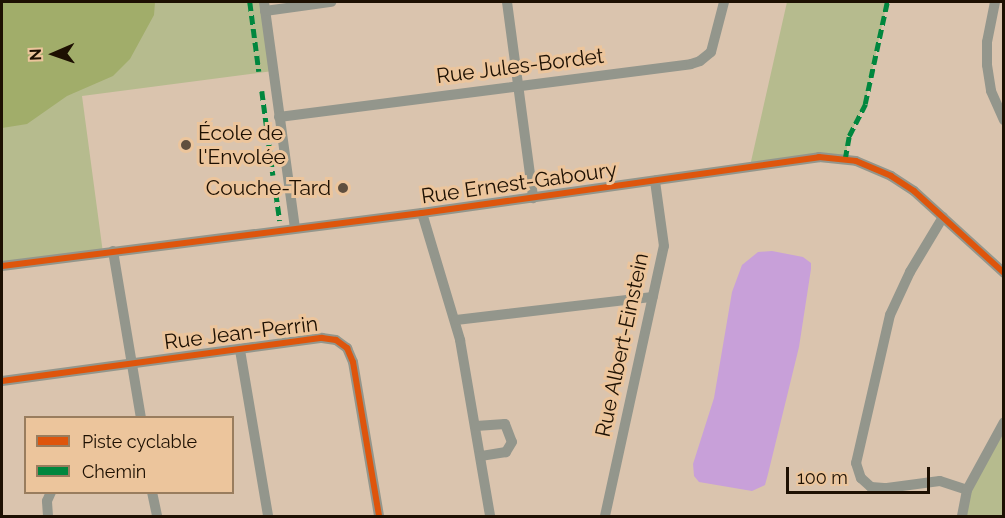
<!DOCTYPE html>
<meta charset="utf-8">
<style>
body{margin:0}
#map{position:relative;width:1005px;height:518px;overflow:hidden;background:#dac4ae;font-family:Raleway,sans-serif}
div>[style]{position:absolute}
.green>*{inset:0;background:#b6bb8e}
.forest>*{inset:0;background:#a1ad6a}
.water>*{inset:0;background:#c8a0d9}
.minor>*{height:10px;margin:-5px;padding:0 5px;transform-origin:5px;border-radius:5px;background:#93968c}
.quiet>*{height:4.5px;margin-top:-2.25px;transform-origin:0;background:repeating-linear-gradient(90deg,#00873e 0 9px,transparent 0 13.5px)}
.cycleway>*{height:6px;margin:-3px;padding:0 3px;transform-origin:3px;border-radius:3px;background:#de550c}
.dots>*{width:16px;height:16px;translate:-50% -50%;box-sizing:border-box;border:3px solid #ecc59c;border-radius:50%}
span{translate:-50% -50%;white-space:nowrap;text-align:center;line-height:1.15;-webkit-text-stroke:6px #ecc59c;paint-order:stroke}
.street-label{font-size:21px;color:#1d1002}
.poi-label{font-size:21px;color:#1d1002}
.left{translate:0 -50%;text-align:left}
.right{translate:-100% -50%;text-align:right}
.frame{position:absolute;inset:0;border:3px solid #1d1002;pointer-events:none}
.legend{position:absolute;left:24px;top:416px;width:210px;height:78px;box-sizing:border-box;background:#ecc59c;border:2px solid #997d5e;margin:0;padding:8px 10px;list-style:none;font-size:18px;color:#1d1002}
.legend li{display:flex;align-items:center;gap:12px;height:30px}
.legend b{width:30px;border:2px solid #997d5e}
.north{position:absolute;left:24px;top:24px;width:60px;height:60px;-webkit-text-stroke:4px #ecc59c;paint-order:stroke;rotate:268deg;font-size:16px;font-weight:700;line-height:24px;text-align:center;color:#1d1002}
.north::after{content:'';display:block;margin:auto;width:21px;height:27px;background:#1d1002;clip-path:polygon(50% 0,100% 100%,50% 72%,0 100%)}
.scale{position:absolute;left:786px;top:467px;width:144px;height:27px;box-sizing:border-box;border:3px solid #1d1002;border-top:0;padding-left:8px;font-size:18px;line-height:21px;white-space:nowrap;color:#1d1002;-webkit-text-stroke:4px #ecc59c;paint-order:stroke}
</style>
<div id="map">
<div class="green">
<div style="clip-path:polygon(2px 2px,264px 2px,273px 71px,82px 96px,103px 253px,2px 266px)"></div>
<div style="clip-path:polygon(787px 2px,887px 2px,865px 104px,849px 136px,845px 159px,750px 166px)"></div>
<div style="clip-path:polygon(1003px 422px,1003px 516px,962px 516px,963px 503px)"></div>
</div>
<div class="forest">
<div style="clip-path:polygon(2px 2px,155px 2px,154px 15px,130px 59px,113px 76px,67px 96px,27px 124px,2px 128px)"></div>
</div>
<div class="water">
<div style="clip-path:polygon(772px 251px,803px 257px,811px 263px,811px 269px,799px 347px,768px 474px,765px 485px,752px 491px,699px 482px,694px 476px,693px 464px,714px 398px,732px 292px,742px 265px,758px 252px)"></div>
</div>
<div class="minor">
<div style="left:264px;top:2px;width:227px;rotate:82.2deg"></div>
<div style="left:507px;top:2px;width:198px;rotate:82.4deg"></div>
<div style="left:995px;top:2px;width:41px;rotate:101.3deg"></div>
<div style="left:987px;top:42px;width:23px;rotate:90deg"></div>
<div style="left:987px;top:65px;width:26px;rotate:81deg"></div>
<div style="left:991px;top:91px;width:32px;rotate:66deg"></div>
<div style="left:265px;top:11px;width:67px;rotate:-7.8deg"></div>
<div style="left:279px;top:117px;width:415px;rotate:-7.3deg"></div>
<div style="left:691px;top:64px;width:9px;rotate:-18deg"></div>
<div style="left:700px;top:61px;width:14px;rotate:-39deg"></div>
<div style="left:711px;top:52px;width:52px;rotate:-75.4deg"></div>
<div style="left:422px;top:213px;width:133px;rotate:73.3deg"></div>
<div style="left:460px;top:340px;width:179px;rotate:80.3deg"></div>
<div style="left:943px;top:217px;width:64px;rotate:121deg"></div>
<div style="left:910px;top:272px;width:47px;rotate:114.9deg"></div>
<div style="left:890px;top:315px;width:152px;rotate:102.9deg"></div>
<div style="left:856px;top:463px;width:16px;rotate:72deg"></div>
<div style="left:861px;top:478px;width:13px;rotate:42deg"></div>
<div style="left:871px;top:487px;width:16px;rotate:4deg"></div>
<div style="left:887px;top:488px;width:53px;rotate:-7.5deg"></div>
<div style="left:940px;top:481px;width:28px;rotate:18deg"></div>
<div style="left:113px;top:251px;width:169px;rotate:80.5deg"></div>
<div style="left:2px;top:266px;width:423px;rotate:-7.2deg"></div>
<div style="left:422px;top:213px;width:401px;rotate:-8deg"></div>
<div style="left:819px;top:157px;width:37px;rotate:6deg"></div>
<div style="left:856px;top:161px;width:38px;rotate:23deg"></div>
<div style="left:891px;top:176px;width:27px;rotate:33deg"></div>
<div style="left:914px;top:191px;width:122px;rotate:42.3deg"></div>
<div style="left:456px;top:320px;width:198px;rotate:-6.7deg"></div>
<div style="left:240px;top:350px;width:168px;rotate:80.4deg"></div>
<div style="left:2px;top:381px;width:323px;rotate:-7.7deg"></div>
<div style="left:322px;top:338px;width:14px;rotate:8deg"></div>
<div style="left:336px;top:340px;width:14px;rotate:36deg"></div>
<div style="left:347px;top:348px;width:15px;rotate:67deg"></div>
<div style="left:353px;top:362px;width:156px;rotate:80.4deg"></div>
<div style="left:476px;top:426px;width:29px;rotate:-4deg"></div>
<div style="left:505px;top:424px;width:19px;rotate:69deg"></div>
<div style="left:512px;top:442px;width:12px;rotate:121deg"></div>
<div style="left:506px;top:452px;width:26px;rotate:171deg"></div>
<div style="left:152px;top:492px;width:25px;rotate:78deg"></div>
<div style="left:48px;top:516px;width:15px;rotate:-94deg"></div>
<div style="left:47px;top:501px;width:10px;rotate:-66deg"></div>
<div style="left:605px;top:516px;width:276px;rotate:-77.7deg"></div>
<div style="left:664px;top:246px;width:66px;rotate:-97.9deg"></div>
<div style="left:962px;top:516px;width:26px;rotate:-79deg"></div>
<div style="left:967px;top:490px;width:77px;rotate:-61.4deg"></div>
</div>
<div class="quiet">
<div style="left:250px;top:2px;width:70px;rotate:82.6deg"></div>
<div style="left:262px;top:91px;width:85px;rotate:82.5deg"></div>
<div style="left:845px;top:159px;width:23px;rotate:-80deg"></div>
<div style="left:849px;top:136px;width:36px;rotate:-63deg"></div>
<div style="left:865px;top:104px;width:104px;rotate:-77.8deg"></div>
<div style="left:276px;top:193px;width:28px;rotate:82deg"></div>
</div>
<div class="cycleway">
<div style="left:2px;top:266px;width:423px;rotate:-7.2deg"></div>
<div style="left:422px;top:213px;width:401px;rotate:-8deg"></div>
<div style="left:819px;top:157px;width:37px;rotate:6deg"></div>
<div style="left:856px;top:161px;width:38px;rotate:23deg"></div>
<div style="left:891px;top:176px;width:27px;rotate:33deg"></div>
<div style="left:914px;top:191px;width:122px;rotate:42.3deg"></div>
<div style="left:2px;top:381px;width:323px;rotate:-7.7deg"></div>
<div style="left:322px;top:338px;width:14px;rotate:8deg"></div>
<div style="left:336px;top:340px;width:14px;rotate:36deg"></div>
<div style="left:347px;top:348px;width:15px;rotate:67deg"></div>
<div style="left:353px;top:362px;width:156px;rotate:80.4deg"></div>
</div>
<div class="dots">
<div style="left:186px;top:145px;background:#5f4f3e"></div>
<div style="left:343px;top:188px;background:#5f4f3e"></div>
</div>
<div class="street-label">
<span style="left:520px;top:66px;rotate:-7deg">Rue Jules-Bordet</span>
<span style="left:519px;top:183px;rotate:-8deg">Rue Ernest-Gaboury</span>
<span style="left:241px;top:333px;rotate:-7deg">Rue Jean-Perrin</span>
<span style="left:622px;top:345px;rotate:-78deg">Rue Albert-Einstein</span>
</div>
<div class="poi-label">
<span class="left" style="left:198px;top:145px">École de<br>l'Envolée</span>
<span class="right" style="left:331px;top:188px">Couche-Tard</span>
</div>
<div class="frame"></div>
<ul class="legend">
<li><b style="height:8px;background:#de550c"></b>Piste cyclable</li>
<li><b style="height:8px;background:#00873e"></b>Chemin</li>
</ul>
<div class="north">N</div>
<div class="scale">100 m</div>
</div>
